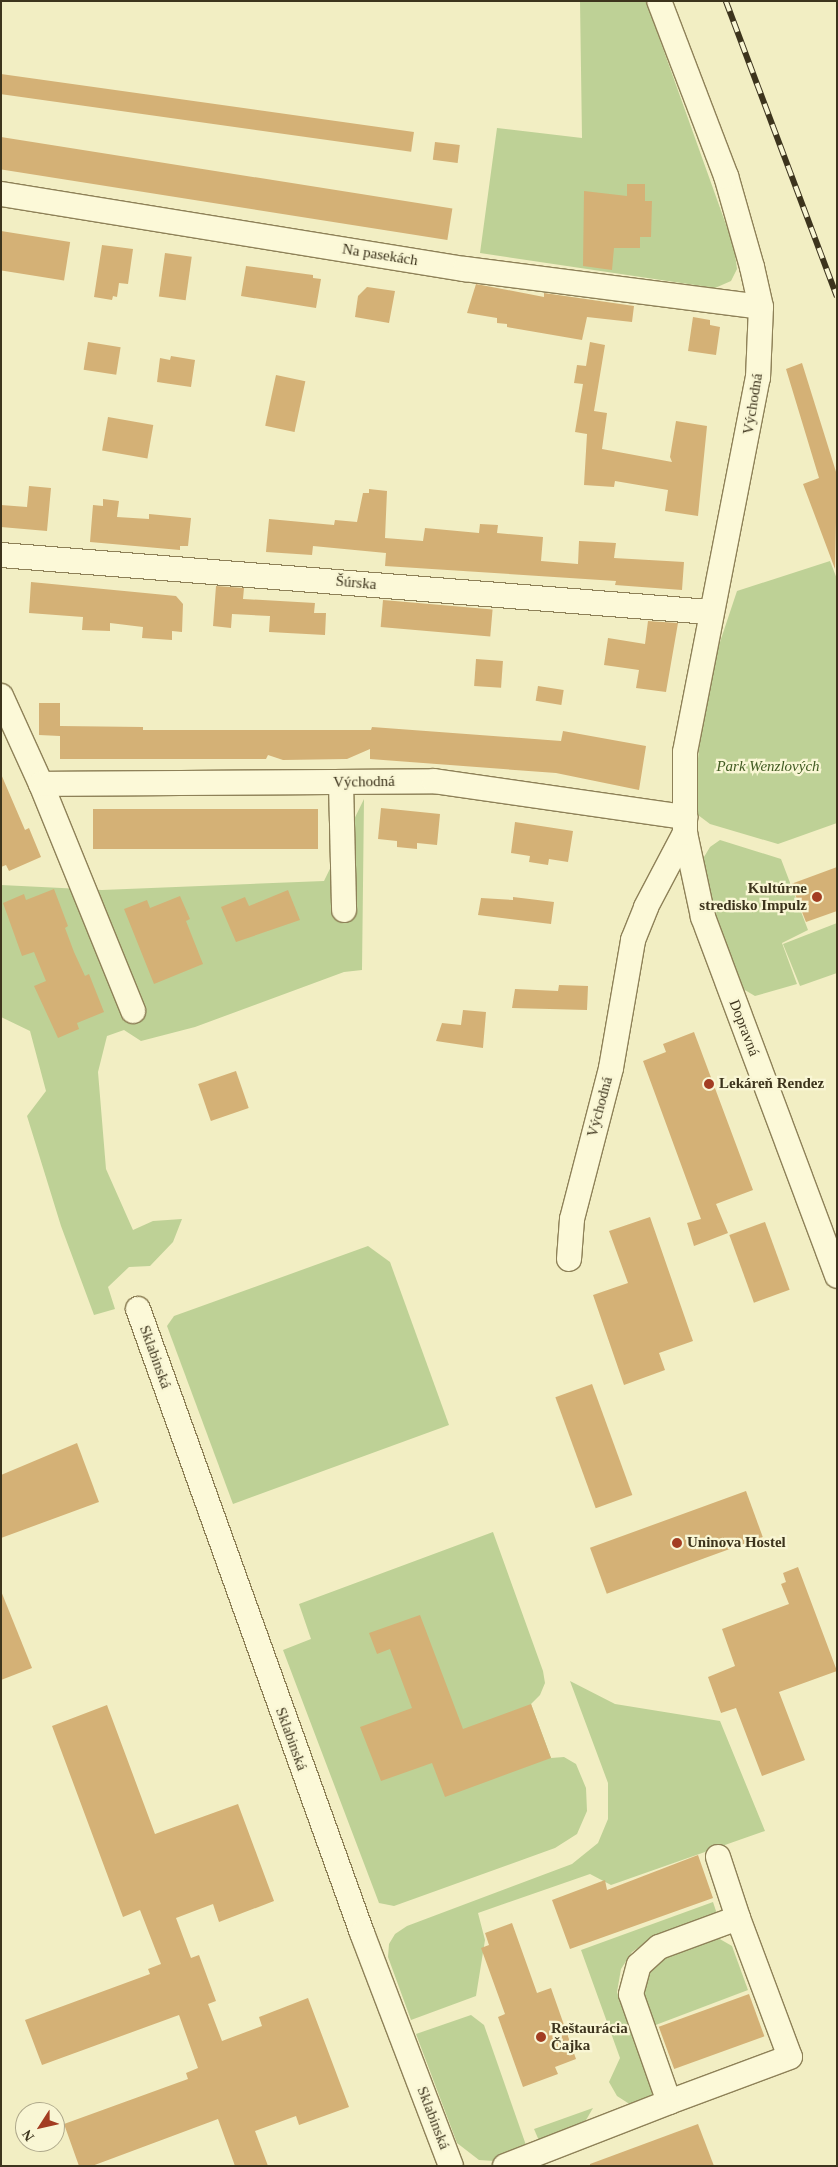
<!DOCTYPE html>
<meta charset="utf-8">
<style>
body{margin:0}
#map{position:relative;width:838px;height:2167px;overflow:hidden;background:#f2eec3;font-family:Georgia,serif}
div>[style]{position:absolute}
.green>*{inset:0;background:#bed196}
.building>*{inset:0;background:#d4b176;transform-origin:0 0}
.roads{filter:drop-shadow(1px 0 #8e8158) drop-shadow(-1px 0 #8e8158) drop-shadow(0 1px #8e8158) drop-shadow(0 -1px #8e8158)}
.minor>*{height:24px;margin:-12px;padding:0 12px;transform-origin:12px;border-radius:12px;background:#fcf9d8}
.rail>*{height:5.5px;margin-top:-2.75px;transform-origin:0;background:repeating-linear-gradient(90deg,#f9f6d4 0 11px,#3d341d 0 22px);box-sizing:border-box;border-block:1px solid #3d341d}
.dots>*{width:14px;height:14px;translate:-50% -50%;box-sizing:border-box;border:2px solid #f9f6d4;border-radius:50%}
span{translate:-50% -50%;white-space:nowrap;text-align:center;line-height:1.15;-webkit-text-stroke:4.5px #f9f6d4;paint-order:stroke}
.street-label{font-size:15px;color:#3d341d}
.park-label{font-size:15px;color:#415b22;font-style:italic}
.poi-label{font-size:15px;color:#3d341d;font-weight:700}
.right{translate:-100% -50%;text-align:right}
.left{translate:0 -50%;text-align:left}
.frame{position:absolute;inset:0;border:2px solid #3d341d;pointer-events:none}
.north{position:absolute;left:15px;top:2102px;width:50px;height:50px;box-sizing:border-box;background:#f9f6d4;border:1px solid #aea88b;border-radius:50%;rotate:235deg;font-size:14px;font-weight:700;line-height:20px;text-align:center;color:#3d341d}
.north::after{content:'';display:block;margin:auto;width:18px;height:22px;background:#a33d22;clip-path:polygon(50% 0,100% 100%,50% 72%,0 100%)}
</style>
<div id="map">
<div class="green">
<div style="clip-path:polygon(580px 1px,646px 1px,734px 247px,737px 269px,731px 281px,715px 288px,480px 253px,497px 128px,582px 138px)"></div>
<div style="clip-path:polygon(830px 561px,837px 579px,837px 823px,778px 844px,710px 824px,698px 815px,697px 768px,706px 684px,737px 591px)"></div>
<div style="clip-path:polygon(364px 799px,362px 970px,344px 972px,195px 1027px,141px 1041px,124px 1030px,107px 1036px,98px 1072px,106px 1169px,133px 1230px,153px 1221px,182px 1219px,173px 1242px,150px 1266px,129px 1267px,108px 1287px,115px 1309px,94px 1315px,61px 1226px,27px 1116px,46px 1091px,30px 1031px,1px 1017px,1px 885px,102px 890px,324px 881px)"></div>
<div style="clip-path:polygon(720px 840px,781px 859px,808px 930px,782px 943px,797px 984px,755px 996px,738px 986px,714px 917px,701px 862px,710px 847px)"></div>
<div style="clip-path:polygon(837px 923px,837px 973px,800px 986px,783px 944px)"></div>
<div style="clip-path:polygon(368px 1246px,390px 1262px,449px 1425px,233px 1504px,167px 1326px,174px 1316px)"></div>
<div style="clip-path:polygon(493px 1532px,543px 1671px,545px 1683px,540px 1695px,531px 1704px,551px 1758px,564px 1757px,576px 1764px,586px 1788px,587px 1811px,577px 1834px,555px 1848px,394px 1906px,379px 1903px,283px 1650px,311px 1639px,299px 1604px)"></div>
<div style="clip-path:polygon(570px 1681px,615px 1704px,720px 1721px,765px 1831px,611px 1885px,590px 1874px,478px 1913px,485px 1940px,476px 1996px,411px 2020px,388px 1957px,389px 1944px,395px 1934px,407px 1926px,572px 1864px,598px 1843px,608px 1819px,608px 1783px)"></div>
<div style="clip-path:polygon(713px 1902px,717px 1914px,648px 1941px,632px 1952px,621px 1969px,617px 1992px,655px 2092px,645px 2103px,631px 2105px,617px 2096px,609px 2082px,620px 2058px,581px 1950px)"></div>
<div style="clip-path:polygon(718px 1938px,732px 1946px,748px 1990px,653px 2026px,640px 1989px,648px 1968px,659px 1958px)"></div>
<div style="clip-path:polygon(471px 2015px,484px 2025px,527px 2148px,494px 2161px,479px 2160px,457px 2143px,416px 2034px)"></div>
<div style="clip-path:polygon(593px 2108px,582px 2127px,540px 2143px,534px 2129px)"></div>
</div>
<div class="building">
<div style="left:1px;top:74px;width:417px;height:20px;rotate:8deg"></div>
<div style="left:1px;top:137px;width:457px;height:32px;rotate:9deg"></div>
<div style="left:435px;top:142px;width:25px;height:18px;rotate:7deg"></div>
<div style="clip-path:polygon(627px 184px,645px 184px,645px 201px,652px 201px,651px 237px,640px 237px,640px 248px,614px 248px,612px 270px,583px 266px,584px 191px,627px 196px)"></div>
<div style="left:1px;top:231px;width:70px;height:39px;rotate:9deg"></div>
<div style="clip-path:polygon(102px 245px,133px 249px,128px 284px,119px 283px,117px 297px,113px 296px,112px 300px,94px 297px)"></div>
<div style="left:165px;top:253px;width:27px;height:44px;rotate:8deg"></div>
<div style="clip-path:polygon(246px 266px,313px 275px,313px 278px,321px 279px,316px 308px,241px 296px)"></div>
<div style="clip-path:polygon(476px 284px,544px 297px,544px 293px,634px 306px,632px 322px,587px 317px,582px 340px,507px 327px,507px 324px,497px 323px,497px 318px,467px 313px)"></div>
<div style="clip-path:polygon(367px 287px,395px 291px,389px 323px,355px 317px,358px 296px)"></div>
<div style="clip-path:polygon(693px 317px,710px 320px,710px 325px,720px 327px,716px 355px,688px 351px)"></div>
<div style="left:88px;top:342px;width:33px;height:28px;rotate:9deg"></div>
<div style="clip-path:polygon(590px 342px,605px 345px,594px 411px,607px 413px,602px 449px,672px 462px,670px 457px,676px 421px,707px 426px,698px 516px,665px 511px,668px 490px,615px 481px,614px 487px,584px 485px,587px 434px,575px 432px,583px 384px,574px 383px,577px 365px,586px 366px)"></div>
<div style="clip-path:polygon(171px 356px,195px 360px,191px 387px,157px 382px,160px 358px,170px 360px)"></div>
<div style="clip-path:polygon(802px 363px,837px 475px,835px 569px,803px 484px,819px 478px,786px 369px)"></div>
<div style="left:276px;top:375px;width:30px;height:52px;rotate:12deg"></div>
<div style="left:108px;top:417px;width:46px;height:34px;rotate:10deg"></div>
<div style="clip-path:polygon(29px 486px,51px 488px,47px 531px,1px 527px,1px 505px,27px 507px)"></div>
<div style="clip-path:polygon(369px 489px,387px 491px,385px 538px,423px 541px,425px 528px,479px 533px,480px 524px,498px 525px,497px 533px,543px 537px,541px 561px,578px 564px,579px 541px,616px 543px,614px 558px,684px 562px,682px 590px,615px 585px,616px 581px,385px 566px,386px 553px,313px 546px,312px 555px,266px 552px,269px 519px,334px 525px,335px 520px,357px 522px,363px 493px,369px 493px)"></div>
<div style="clip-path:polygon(103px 499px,119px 501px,117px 517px,149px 519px,149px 514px,191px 518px,188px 546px,180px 546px,180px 550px,90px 542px,93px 505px,103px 506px)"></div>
<div style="clip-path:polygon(31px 582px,176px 596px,183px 604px,182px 632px,172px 631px,172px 640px,142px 638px,143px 627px,110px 623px,110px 631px,82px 630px,83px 617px,29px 613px)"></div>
<div style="clip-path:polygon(216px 586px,244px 588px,243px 599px,315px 603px,314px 613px,326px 613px,325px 635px,269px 632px,270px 616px,232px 614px,231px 628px,213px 626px)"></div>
<div style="left:383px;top:600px;width:110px;height:27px;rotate:5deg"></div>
<div style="clip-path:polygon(648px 621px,678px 623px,666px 692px,636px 688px,639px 670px,604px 665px,608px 638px,645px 644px)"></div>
<div style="left:476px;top:659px;width:27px;height:27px;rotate:4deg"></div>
<div style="left:538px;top:686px;width:26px;height:15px;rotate:9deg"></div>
<div style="clip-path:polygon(39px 703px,60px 703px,60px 726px,143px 727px,143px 730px,371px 730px,372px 727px,561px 741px,563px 731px,646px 746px,639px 790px,556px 773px,370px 759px,370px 749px,347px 759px,283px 760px,268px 755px,266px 759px,60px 759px,60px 736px,39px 735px)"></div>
<div style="clip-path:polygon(1px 774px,25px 830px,29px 828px,41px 857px,9px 871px,6px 865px,1px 867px)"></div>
<div style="clip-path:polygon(381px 808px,440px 814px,437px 845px,417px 843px,417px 849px,397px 847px,397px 841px,378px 839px)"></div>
<div style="left:93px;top:809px;width:225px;height:40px"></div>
<div style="clip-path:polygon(515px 822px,573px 831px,568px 862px,549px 859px,548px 865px,529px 862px,530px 856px,511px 853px)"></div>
<div style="clip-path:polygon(837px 867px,837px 911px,806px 922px,791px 884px)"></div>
<div style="clip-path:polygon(54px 889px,68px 926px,65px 928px,74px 952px,85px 976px,89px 974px,104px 1012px,77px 1023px,79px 1029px,58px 1038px,34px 986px,46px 981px,34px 952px,22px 956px,3px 903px,24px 894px,26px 900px)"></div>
<div style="clip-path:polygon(288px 890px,300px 920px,236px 942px,221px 907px,245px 897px,249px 906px)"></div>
<div style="clip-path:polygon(180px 896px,190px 919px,186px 921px,203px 964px,154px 984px,124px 909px,147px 900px,150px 908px)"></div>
<div style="clip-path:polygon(513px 897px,554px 902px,551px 924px,478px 915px,481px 898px,513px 900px)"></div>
<div style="clip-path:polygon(559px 985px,588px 986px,587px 1010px,512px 1008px,515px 989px,558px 991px)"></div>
<div style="clip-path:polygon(463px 1010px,486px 1012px,483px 1048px,436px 1041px,442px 1023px,461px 1025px)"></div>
<div style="clip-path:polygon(694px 1032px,753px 1190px,716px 1204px,728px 1233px,694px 1246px,687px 1223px,701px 1219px,643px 1061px,666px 1052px,663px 1044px)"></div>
<div style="left:236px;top:1071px;width:39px;height:40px;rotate:71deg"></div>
<div style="clip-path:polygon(650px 1217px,693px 1341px,659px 1353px,665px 1370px,624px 1385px,593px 1295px,628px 1283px,609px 1231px)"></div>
<div style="left:765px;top:1222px;width:72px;height:38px;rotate:70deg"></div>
<div style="left:592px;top:1384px;width:118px;height:39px;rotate:70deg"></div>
<div style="clip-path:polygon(77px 1443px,99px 1502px,1px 1538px,1px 1475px)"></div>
<div style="left:746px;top:1491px;width:49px;height:166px;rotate:70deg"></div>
<div style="clip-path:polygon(798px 1567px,837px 1671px,779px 1692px,805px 1760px,762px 1776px,736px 1708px,721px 1713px,708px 1677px,735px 1666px,722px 1629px,789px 1604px,781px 1584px,786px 1582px,783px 1573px)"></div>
<div style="clip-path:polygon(1px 1591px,32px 1668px,1px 1680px)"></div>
<div style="clip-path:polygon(420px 1615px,463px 1729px,531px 1704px,551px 1758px,445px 1797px,432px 1763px,381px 1781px,360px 1727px,412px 1708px,390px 1649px,377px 1654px,369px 1633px)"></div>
<div style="clip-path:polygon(107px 1705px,155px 1834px,238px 1804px,274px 1901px,219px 1922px,213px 1904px,176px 1918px,191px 1958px,199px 1955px,216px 2001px,208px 2004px,222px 2041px,262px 2026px,259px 2017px,308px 1998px,349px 2107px,299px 2125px,296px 2116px,255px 2131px,268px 2166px,235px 2166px,218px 2119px,92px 2166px,79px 2166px,64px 2124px,188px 2079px,186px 2073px,198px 2068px,179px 2015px,42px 2065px,25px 2020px,150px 1974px,148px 1969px,161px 1964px,140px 1910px,123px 1917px,52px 1726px)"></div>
<div style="clip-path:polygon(698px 1855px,713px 1898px,570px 1949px,552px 1900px,605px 1880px,607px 1890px)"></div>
<div style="clip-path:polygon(512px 1923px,537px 1993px,551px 1988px,576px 2059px,555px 2067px,558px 2074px,523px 2087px,498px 2017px,505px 2014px,481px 1948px,489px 1945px,485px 1933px)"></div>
<div style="left:749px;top:1994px;width:45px;height:96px;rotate:70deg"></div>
<div style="clip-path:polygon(698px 2124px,714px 2166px,590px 2166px,590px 2164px)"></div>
</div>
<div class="roads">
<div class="minor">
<div style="left:1px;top:194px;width:470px;rotate:9.2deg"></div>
<div style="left:465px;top:269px;width:298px;rotate:7.3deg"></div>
<div style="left:1px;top:555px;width:711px;rotate:4.6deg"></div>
<div style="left:1px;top:696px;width:97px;rotate:65.6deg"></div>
<div style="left:41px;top:784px;width:245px;rotate:67.9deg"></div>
<div style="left:341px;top:783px;width:127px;rotate:88.6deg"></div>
<div style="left:41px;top:784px;width:393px;rotate:-0.4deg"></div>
<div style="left:434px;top:781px;width:254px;rotate:8.2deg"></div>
<div style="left:685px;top:833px;width:86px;rotate:77.9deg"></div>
<div style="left:703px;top:917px;width:383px;rotate:69.5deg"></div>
<div style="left:569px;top:1259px;width:40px;rotate:-85.7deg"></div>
<div style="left:572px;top:1219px;width:156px;rotate:-75.5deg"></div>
<div style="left:611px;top:1068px;width:130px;rotate:-80.2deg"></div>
<div style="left:633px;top:940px;width:35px;rotate:-68deg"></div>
<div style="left:646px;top:907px;width:84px;rotate:-62.2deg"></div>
<div style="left:685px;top:833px;width:81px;rotate:-90deg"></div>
<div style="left:685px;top:752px;width:381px;rotate:-79deg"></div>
<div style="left:758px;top:378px;width:71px;rotate:-87.6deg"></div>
<div style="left:761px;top:307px;width:41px;rotate:-102.7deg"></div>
<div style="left:752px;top:267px;width:95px;rotate:-105.9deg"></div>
<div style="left:726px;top:176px;width:187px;rotate:-110.9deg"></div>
<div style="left:138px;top:1309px;width:663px;rotate:70.25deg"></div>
<div style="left:362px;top:1933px;width:249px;rotate:69.1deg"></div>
<div style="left:718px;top:1857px;width:64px;rotate:71.8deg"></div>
<div style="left:738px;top:1918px;width:148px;rotate:69.5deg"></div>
<div style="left:790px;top:2057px;width:129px;rotate:159.6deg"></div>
<div style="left:669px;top:2102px;width:114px;rotate:-109.4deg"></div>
<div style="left:631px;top:1994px;width:30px;rotate:-75deg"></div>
<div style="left:639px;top:1965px;width:27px;rotate:-42deg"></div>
<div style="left:659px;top:1947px;width:84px;rotate:-20.2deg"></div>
<div style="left:505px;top:2166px;width:176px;rotate:-21.3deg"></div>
</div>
</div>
<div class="rail">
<div style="left:726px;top:1px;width:316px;rotate:69.4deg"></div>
</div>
<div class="dots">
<div style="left:817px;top:897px;background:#a33d22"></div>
<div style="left:709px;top:1084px;background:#a33d22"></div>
<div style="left:677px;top:1543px;background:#a33d22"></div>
<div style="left:541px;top:2037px;background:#a33d22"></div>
</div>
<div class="street-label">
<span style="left:380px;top:255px;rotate:9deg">Na pasekách</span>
<span style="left:753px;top:404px;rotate:-81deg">Východná</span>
<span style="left:356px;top:583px;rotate:5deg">Šúrska</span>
<span style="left:364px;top:782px;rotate:-1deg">Východná</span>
<span style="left:744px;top:1028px;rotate:69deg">Dopravná</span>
<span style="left:600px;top:1107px;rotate:-75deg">Východná</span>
<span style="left:155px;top:1357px;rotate:70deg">Sklabinská</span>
<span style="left:291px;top:1739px;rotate:70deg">Sklabinská</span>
<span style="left:433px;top:2118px;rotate:69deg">Sklabinská</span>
</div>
<div class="park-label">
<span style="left:768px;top:767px">Park Wenzlových</span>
</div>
<div class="poi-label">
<span class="right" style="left:807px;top:897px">Kultúrne<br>stredisko Impulz</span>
<span class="left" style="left:719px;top:1084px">Lekáreň Rendez</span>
<span class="left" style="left:687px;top:1543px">Uninova Hostel</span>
<span class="left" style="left:551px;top:2037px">Reštaurácia<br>Čajka</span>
</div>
<div class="frame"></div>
<div class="north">N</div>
</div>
